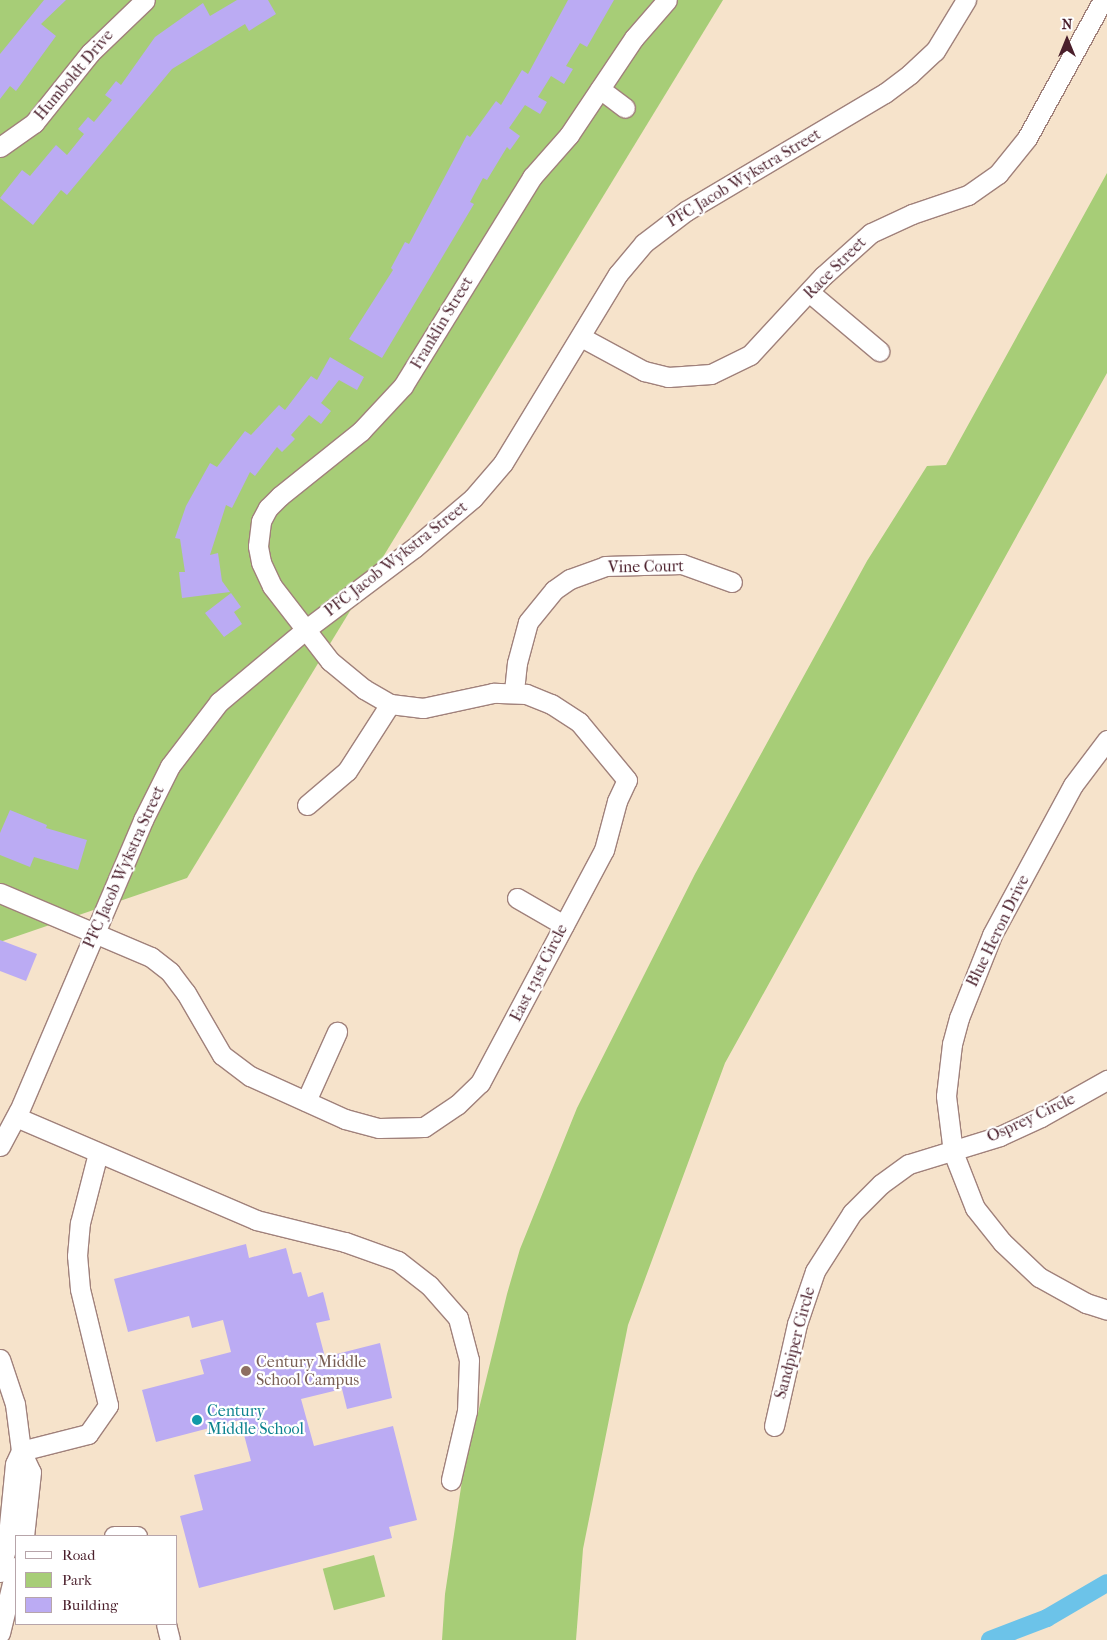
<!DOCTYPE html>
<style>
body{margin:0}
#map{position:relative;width:1107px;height:1640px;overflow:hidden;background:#f6e3cb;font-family:"IM FELL French Canon",serif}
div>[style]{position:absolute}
.green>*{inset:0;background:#a7cd77;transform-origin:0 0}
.canal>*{height:18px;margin:-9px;padding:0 9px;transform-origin:9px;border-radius:9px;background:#6cc3e9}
.building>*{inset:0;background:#bbabf3}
.roads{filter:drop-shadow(1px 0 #a0817b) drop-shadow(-1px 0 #a0817b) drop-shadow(0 1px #a0817b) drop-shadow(0 -1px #a0817b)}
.minor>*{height:19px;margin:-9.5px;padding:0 9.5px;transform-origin:9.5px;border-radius:9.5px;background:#fff}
.dots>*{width:14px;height:14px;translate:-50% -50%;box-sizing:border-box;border:2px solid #fff;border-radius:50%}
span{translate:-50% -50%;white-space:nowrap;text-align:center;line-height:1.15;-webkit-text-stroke:4.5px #fff;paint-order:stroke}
.street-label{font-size:16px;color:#4a1f2b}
.education-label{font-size:16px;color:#785e54}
.left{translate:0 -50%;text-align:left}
.culture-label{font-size:16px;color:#0d838f}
.legend{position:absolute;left:15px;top:1535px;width:162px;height:90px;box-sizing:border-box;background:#fff;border:1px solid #b7a5aa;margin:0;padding:6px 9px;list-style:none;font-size:15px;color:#4a1f2b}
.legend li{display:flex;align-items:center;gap:10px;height:25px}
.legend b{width:25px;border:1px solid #b7a5aa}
.north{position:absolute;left:1042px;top:15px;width:50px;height:50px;-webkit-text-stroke:4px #fff;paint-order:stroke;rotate:0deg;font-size:14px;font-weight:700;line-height:20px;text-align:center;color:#4a1f2b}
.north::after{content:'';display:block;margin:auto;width:18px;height:22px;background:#4a1f2b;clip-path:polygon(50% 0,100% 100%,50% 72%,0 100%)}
</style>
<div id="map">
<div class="green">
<div style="clip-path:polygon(0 0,723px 0,187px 878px,0 942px)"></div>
<div style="clip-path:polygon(1107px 173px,1107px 373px,725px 1063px,628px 1325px,583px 1549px,576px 1640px,442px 1640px,445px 1594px,463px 1474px,507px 1294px,520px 1249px,577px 1108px,695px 874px,867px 561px,927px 466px,946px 465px)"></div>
<div style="left:374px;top:1555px;width:43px;height:53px;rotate:75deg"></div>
</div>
<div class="canal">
<div style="left:990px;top:1640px;width:61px;rotate:-21.1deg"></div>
<div style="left:1047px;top:1618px;width:69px;rotate:-30.3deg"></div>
</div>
<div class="building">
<div style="clip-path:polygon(44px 0,66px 0,41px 24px,56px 36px,16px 91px,10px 86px,0 99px,0 54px)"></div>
<div style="clip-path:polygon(237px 0,268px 0,276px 14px,249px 31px,245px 24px,172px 69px,67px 195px,61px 190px,33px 225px,0 198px,22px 170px,30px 176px,56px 145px,67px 155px,84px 134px,78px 129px,88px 117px,94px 122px,112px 100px,105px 95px,116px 81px,121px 85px,155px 37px,203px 3px,210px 16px)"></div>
<div style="clip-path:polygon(568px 0,614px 0,587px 47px,580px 43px,566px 66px,573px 69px,564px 84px,551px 76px,538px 97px,547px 102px,540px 114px,525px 105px,509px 128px,520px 136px,510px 150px,507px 147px,487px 180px,483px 178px,470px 202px,474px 204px,382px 358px,349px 339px,393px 270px,391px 268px,405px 242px,409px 244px,467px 135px,470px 137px,496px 101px,501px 105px,522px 70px,528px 74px)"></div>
<div style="clip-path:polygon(330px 357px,364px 377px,357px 390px,339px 380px,321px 403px,331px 411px,321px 424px,309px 415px,291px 435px,295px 439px,282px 452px,277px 447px,255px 476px,250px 472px,232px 508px,226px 505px,210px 555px,218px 553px,222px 581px,230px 592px,182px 598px,179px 572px,185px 572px,180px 539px,175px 538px,186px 506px,210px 463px,217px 467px,245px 431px,251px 435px,279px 405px,285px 410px,311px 376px,317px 380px)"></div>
<div style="clip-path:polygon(231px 593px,241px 607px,234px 612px,242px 624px,224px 637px,205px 613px)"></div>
<div style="clip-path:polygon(10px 810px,47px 825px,46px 828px,87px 840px,78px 870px,34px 857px,30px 867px,0 855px,0 833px)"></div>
<div style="clip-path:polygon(0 940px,37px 954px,26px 981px,0 971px)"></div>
<div style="clip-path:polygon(246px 1244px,249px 1258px,286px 1248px,293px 1274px,301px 1272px,308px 1297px,323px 1292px,330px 1320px,316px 1323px,325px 1357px,380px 1343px,392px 1398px,347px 1409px,342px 1389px,301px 1399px,314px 1446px,393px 1426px,417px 1520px,389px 1527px,392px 1538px,199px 1588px,180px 1516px,203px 1510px,194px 1475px,251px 1461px,240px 1420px,156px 1442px,142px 1390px,204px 1374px,200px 1360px,231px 1352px,223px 1320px,192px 1328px,189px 1316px,128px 1332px,114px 1279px)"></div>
</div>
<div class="roads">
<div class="minor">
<div style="left:600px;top:89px;width:31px;rotate:37deg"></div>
<div style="left:0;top:147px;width:42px;rotate:-35.2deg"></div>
<div style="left:34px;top:123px;width:90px;rotate:-51.3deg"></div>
<div style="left:90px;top:53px;width:76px;rotate:-43.9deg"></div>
<div style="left:809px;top:292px;width:92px;rotate:40.1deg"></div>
<div style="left:581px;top:337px;width:72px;rotate:28.4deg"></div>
<div style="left:644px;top:371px;width:25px;rotate:14deg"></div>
<div style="left:668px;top:377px;width:43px;rotate:-4deg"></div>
<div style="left:711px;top:374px;width:43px;rotate:-26deg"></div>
<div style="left:750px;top:355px;width:108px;rotate:-47.3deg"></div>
<div style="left:823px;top:276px;width:64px;rotate:-41.9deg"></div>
<div style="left:871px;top:233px;width:45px;rotate:-24.9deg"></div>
<div style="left:912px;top:214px;width:59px;rotate:-18.7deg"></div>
<div style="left:968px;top:195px;width:37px;rotate:-35deg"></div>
<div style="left:998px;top:174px;width:46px;rotate:-51.1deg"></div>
<div style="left:1027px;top:138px;width:158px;rotate:-61.2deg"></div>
<div style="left:514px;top:691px;width:28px;rotate:-84deg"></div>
<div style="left:517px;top:663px;width:42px;rotate:-75deg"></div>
<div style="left:528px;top:622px;width:41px;rotate:-50.9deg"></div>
<div style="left:554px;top:590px;width:19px;rotate:-35deg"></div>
<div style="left:570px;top:579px;width:37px;rotate:-20deg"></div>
<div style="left:605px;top:566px;width:77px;rotate:-1.5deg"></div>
<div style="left:682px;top:564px;width:53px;rotate:19.8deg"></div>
<div style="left:1107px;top:740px;width:56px;rotate:127.1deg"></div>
<div style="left:1073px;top:785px;width:170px;rotate:118.4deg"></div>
<div style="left:992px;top:935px;width:89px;rotate:111.7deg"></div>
<div style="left:959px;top:1018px;width:27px;rotate:105deg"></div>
<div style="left:952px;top:1044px;width:52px;rotate:96.6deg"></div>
<div style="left:946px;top:1096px;width:56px;rotate:82.9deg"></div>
<div style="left:953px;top:1152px;width:60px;rotate:68.6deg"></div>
<div style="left:975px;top:1208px;width:43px;rotate:51.5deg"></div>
<div style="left:1002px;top:1242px;width:51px;rotate:43.4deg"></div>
<div style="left:1039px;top:1277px;width:54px;rotate:29deg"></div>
<div style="left:1086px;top:1303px;width:22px;rotate:18deg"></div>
<div style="left:307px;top:805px;width:52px;rotate:-40.4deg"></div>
<div style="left:347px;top:771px;width:80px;rotate:-57.3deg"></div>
<div style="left:0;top:893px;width:164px;rotate:23deg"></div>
<div style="left:151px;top:957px;width:24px;rotate:38deg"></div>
<div style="left:170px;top:972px;width:26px;rotate:53deg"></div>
<div style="left:186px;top:993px;width:72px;rotate:59.9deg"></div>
<div style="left:222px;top:1055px;width:35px;rotate:37deg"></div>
<div style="left:250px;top:1076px;width:104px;rotate:24.4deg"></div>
<div style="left:345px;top:1119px;width:35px;rotate:15deg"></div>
<div style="left:379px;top:1128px;width:45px;rotate:-1.3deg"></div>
<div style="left:424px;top:1127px;width:40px;rotate:-34deg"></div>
<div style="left:457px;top:1105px;width:32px;rotate:-44deg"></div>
<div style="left:480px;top:1083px;width:264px;rotate:-62deg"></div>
<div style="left:604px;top:850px;width:51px;rotate:-75.1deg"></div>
<div style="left:617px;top:801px;width:23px;rotate:-65deg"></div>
<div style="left:627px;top:780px;width:75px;rotate:-129.6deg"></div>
<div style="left:579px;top:722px;width:33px;rotate:-147deg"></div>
<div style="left:551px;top:704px;width:27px;rotate:-158deg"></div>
<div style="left:526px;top:694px;width:33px;rotate:-178deg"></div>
<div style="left:493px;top:693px;width:72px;rotate:167.9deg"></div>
<div style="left:423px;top:708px;width:33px;rotate:-173deg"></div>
<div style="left:390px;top:704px;width:30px;rotate:-150deg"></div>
<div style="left:364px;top:689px;width:44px;rotate:-140.5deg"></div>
<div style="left:330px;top:661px;width:95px;rotate:-127.7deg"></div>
<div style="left:272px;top:586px;width:26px;rotate:-115deg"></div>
<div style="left:261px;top:562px;width:16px;rotate:-101deg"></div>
<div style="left:258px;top:546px;width:25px;rotate:-83deg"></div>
<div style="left:261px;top:521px;width:15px;rotate:-62deg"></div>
<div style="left:268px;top:508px;width:17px;rotate:-45deg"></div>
<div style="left:280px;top:496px;width:104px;rotate:-38.7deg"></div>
<div style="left:361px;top:431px;width:62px;rotate:-47deg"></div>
<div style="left:403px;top:386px;width:246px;rotate:-58.3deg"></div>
<div style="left:532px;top:177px;width:56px;rotate:-48.6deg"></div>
<div style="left:569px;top:135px;width:117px;rotate:-56.2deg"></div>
<div style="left:634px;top:38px;width:50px;rotate:-49deg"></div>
<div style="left:517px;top:898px;width:54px;rotate:29.9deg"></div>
<div style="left:306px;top:1101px;width:76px;rotate:-65.8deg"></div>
<div style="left:16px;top:1117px;width:261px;rotate:23.2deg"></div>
<div style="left:256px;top:1220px;width:92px;rotate:13.9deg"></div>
<div style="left:345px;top:1242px;width:56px;rotate:19.7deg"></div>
<div style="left:398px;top:1261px;width:39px;rotate:38deg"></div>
<div style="left:429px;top:1285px;width:44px;rotate:48.7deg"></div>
<div style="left:458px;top:1318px;width:43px;rotate:75.3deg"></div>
<div style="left:469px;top:1360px;width:51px;rotate:92.2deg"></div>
<div style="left:467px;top:1411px;width:71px;rotate:103.1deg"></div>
<div style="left:0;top:1146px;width:40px;rotate:-62deg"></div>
<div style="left:19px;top:1111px;width:316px;rotate:-66.9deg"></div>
<div style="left:143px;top:820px;width:60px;rotate:-63.4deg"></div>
<div style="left:170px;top:766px;width:81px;rotate:-52.6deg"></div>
<div style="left:219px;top:702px;width:112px;rotate:-39.9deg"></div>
<div style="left:305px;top:630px;width:136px;rotate:-37deg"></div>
<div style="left:414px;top:548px;width:77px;rotate:-40.3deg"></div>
<div style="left:473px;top:498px;width:46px;rotate:-49.4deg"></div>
<div style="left:503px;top:463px;width:221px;rotate:-58.7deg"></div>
<div style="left:618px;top:274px;width:40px;rotate:-50deg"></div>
<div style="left:644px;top:243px;width:53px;rotate:-37.3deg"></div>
<div style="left:686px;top:211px;width:231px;rotate:-30.7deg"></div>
<div style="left:885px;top:93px;width:31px;rotate:-37deg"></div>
<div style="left:910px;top:74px;width:34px;rotate:-43deg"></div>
<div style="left:935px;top:51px;width:60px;rotate:-58.7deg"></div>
<div style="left:0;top:1359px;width:47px;rotate:71.6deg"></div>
<div style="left:15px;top:1404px;width:47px;rotate:82.7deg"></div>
<div style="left:21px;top:1451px;width:14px;rotate:115deg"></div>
<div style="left:15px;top:1464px;width:81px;rotate:95.6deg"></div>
<div style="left:7px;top:1545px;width:28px;rotate:105deg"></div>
<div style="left:774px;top:1426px;width:105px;rotate:-77.3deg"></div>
<div style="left:797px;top:1324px;width:56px;rotate:-71.2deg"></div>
<div style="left:815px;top:1271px;width:69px;rotate:-57.5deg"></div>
<div style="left:852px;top:1213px;width:41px;rotate:-45deg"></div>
<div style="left:881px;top:1184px;width:34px;rotate:-36deg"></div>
<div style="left:909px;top:1164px;width:95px;rotate:-17.1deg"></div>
<div style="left:1000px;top:1136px;width:45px;rotate:-24.9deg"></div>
<div style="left:1041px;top:1117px;width:76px;rotate:-29.3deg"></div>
<div style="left:21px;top:1451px;width:69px;rotate:-14.2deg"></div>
<div style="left:88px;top:1434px;width:35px;rotate:-55deg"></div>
<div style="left:108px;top:1405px;width:119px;rotate:-103.6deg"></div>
<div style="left:80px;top:1289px;width:33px;rotate:-95deg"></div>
<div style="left:77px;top:1256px;width:33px;rotate:-85deg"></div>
<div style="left:80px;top:1223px;width:72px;rotate:-75.6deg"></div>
<div style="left:21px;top:1451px;width:23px;rotate:65deg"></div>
<div style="left:31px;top:1472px;width:64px;rotate:96.2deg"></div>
<div style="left:114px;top:1536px;width:23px"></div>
<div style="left:166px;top:1624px;width:16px;rotate:76deg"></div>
<div style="left:0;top:1633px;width:68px;rotate:-76.4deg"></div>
</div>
</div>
<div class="dots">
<div style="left:246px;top:1371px;background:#8d6e63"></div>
<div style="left:197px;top:1420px;background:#0f9aa8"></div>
</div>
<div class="street-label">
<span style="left:74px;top:75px;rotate:-50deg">Humboldt Drive</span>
<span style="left:744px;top:178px;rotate:-31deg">PFC Jacob Wykstra Street</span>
<span style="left:835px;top:268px;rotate:-45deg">Race Street</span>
<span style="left:442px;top:323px;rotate:-59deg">Franklin Street</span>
<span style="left:396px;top:559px;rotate:-38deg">PFC Jacob Wykstra Street</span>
<span style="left:646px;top:567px;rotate:-1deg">Vine Court</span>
<span style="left:124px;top:867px;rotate:-66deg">PFC Jacob Wykstra Street</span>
<span style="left:998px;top:931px;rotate:-64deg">Blue Heron Drive</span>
<span style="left:539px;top:973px;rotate:-63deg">East 131st Circle</span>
<span style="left:1031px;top:1118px;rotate:-25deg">Osprey Circle</span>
<span style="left:795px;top:1343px;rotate:-75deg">Sandpiper Circle</span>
</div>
<div class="education-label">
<span class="left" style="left:256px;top:1371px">Century Middle<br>School Campus</span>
</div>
<div class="culture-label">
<span class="left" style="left:207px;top:1420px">Century<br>Middle School</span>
</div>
<ul class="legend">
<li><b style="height:6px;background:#fff"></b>Road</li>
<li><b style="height:14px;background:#a7cd77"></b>Park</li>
<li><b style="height:14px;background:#bbabf3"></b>Building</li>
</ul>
<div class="north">N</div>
</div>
